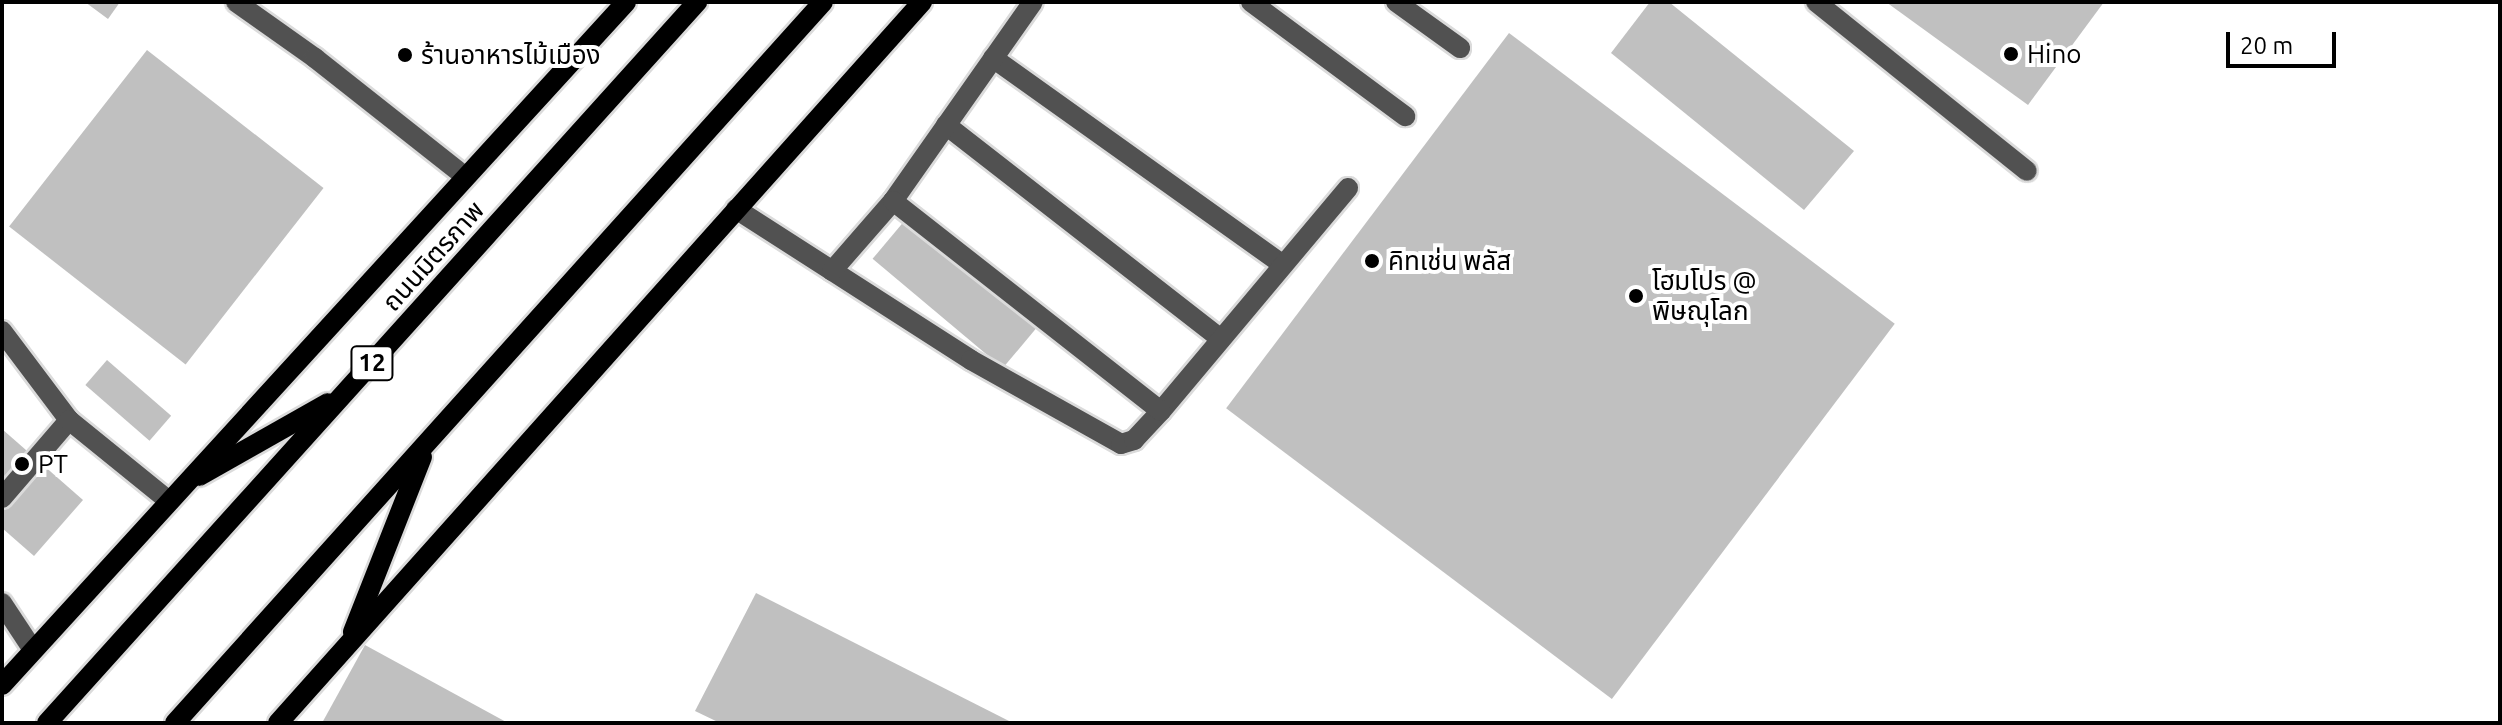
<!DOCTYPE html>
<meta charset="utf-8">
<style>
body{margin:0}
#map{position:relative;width:2502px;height:725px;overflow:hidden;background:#fff;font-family:Ubuntu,"Noto Sans Thai",sans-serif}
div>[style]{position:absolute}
.building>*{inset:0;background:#c0c0c0;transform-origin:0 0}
.roads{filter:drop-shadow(2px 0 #dbdbdb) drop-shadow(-2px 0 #dbdbdb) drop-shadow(0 2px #dbdbdb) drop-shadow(0 -2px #dbdbdb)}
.minor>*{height:20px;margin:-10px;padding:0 10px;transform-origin:10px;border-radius:10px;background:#515151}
.major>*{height:20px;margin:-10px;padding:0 10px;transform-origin:10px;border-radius:10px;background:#000}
.dots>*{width:22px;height:22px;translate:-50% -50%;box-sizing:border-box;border:4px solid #fff;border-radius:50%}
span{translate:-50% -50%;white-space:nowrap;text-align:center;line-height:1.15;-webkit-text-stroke:8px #fff;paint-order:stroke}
.shield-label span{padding:2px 6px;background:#fff;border:2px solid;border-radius:6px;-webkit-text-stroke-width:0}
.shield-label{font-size:24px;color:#000;font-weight:700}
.poi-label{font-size:26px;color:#000}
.left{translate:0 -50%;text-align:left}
.street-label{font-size:26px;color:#000}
.frame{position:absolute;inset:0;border:4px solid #000;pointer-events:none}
.scale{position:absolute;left:2226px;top:32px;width:110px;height:36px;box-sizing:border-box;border:4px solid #000;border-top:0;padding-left:10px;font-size:24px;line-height:28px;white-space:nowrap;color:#000;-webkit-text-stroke:6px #fff;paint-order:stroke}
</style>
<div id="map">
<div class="building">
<div style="clip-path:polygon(85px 2px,120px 2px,108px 19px)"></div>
<div style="clip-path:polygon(1650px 2px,1669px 2px,1854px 151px,1804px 210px,1611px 53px)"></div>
<div style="clip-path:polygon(1886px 2px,2104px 2px,2028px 105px)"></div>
<div style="left:1509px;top:33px;width:483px;height:470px;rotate:37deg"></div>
<div style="left:147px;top:50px;width:224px;height:224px;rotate:38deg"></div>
<div style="left:906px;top:219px;width:170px;height:52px;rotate:40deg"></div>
<div style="left:107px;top:360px;width:85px;height:33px;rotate:41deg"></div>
<div style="clip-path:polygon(2px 429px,83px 500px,34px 556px,2px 528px)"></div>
<div style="clip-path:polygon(756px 593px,1013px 723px,720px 723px,695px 711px)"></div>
<div style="clip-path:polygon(365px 645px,508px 723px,322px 723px)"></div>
</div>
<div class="roads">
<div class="minor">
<div style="left:236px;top:2px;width:97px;rotate:35.3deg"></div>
<div style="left:315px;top:58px;width:182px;rotate:38.3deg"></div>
<div style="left:1251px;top:2px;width:192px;rotate:36.5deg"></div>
<div style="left:1396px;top:2px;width:79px;rotate:35.7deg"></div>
<div style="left:1816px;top:2px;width:270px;rotate:38.7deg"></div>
<div style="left:993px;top:58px;width:355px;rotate:35.5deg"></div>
<div style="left:946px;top:125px;width:347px;rotate:37.9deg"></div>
<div style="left:893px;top:201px;width:243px;rotate:-54.9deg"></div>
<div style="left:736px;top:209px;width:279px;rotate:32.7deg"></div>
<div style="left:971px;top:360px;width:172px;rotate:29.2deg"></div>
<div style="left:1121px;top:444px;width:14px;rotate:-17deg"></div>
<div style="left:1134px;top:440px;width:40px;rotate:-47deg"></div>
<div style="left:1161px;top:411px;width:291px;rotate:-50deg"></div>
<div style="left:832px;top:271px;width:93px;rotate:-48.9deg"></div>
<div style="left:893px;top:201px;width:340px;rotate:38.1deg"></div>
<div style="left:2px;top:331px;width:111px;rotate:53deg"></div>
<div style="left:2px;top:498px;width:103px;rotate:-49.3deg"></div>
<div style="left:69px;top:420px;width:129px;rotate:39deg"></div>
<div style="left:2px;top:603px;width:56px;rotate:56.6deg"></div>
</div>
<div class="major">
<div style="left:199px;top:476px;width:148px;rotate:-29.5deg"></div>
<div style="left:353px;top:632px;width:188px;rotate:-68.5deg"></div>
<div style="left:2px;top:685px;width:925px;rotate:-47.58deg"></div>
<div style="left:47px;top:723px;width:971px;rotate:-47.96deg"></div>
<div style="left:175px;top:723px;width:969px;rotate:-48.05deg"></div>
<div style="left:278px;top:723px;width:967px;rotate:-48.23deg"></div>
</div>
</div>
<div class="dots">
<div style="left:2011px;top:54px;background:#000"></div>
<div style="left:405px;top:55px;background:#000"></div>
<div style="left:1372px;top:261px;background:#000"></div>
<div style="left:1636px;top:296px;background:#000"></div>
<div style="left:22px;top:464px;background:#000"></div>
</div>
<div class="shield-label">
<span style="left:372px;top:363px">12</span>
</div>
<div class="poi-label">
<span class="left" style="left:2027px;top:54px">Hino</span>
<span class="left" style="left:421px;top:55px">ร้านอาหารไม้เมือง</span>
<span class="left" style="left:1388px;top:261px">คิทเช่น พลัส</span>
<span class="left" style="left:1652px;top:296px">โฮมโปร @<br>พิษณุโลก</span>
<span class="left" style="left:38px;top:464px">PT</span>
</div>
<div class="street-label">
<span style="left:433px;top:256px;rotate:-48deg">ถนนมิตรภาพ</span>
</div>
<div class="frame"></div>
<div class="scale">20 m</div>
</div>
